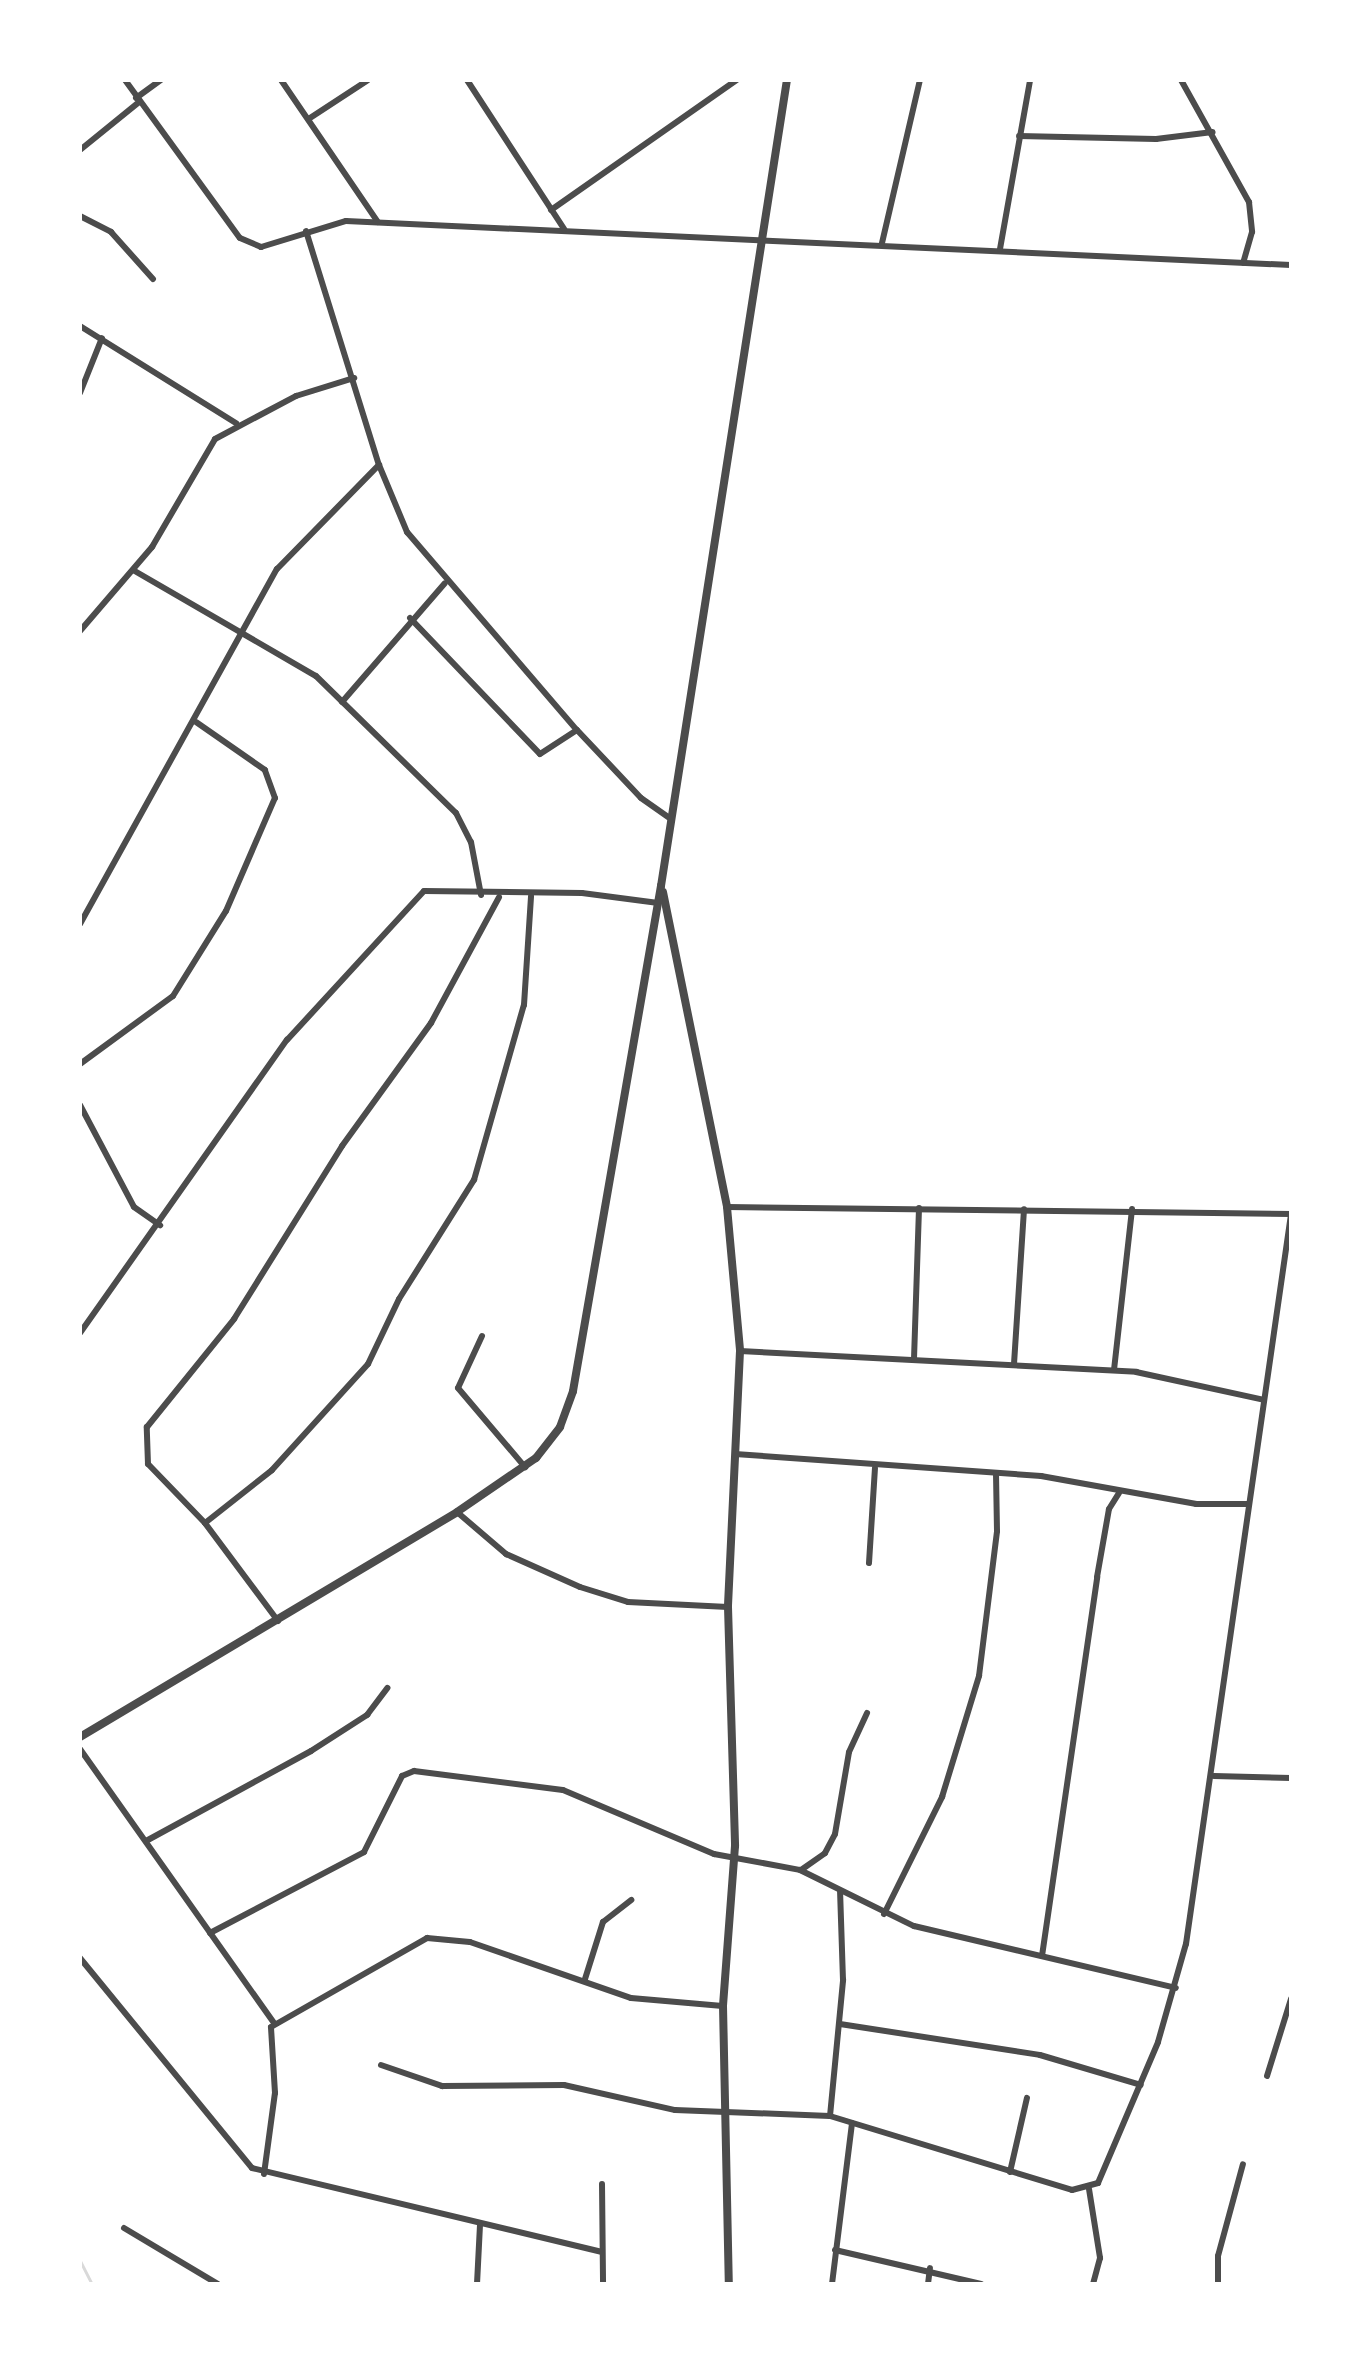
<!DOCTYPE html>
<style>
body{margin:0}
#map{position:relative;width:1371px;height:2364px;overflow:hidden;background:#fff;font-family:Arial,sans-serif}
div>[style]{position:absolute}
.stream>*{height:2.5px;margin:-1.25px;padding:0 1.25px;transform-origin:1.25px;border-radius:1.25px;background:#d9d9d9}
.minor>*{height:6px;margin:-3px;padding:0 3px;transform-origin:3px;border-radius:3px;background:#4c4c4c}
.tertiary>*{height:8px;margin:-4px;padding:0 4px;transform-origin:4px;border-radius:4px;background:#4c4c4c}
span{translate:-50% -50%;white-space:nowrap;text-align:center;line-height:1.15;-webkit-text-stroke:10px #fff;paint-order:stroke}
.frame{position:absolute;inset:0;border:82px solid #fff;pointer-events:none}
</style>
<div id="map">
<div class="stream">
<div style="left:80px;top:2260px;width:27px;rotate:63deg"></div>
</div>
<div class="minor">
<div style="left:125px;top:80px;width:195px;rotate:54deg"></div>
<div style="left:240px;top:238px;width:23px;rotate:23deg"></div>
<div style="left:261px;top:247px;width:89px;rotate:-17deg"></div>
<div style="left:346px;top:221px;width:946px;rotate:2.67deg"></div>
<div style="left:281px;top:80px;width:172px;rotate:55.7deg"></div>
<div style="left:467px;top:80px;width:178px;rotate:56.9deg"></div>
<div style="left:1181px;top:80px;width:140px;rotate:60.9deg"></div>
<div style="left:1249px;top:202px;width:30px;rotate:84deg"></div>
<div style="left:1252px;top:232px;width:32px;rotate:106deg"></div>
<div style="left:136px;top:98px;width:31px;rotate:-36deg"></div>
<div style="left:310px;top:118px;width:69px;rotate:-33.2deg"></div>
<div style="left:1019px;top:136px;width:137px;rotate:1.3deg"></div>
<div style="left:1156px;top:139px;width:57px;rotate:-7deg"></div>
<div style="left:80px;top:150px;width:76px;rotate:-39.1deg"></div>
<div style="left:551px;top:210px;width:227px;rotate:-35deg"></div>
<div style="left:80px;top:216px;width:35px;rotate:27deg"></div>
<div style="left:111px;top:232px;width:63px;rotate:48.2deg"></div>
<div style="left:306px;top:231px;width:245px;rotate:72.7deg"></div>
<div style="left:379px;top:465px;width:73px;rotate:67.3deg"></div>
<div style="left:407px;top:532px;width:261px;rotate:49.4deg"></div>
<div style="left:577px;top:730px;width:93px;rotate:46.7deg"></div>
<div style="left:641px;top:798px;width:37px;rotate:35deg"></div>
<div style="left:882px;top:243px;width:167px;rotate:-76.9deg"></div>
<div style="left:1000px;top:249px;width:172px;rotate:-79.9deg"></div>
<div style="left:80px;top:326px;width:184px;rotate:31.9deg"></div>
<div style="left:80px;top:393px;width:59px;rotate:-68.2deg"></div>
<div style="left:133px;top:570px;width:211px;rotate:30.1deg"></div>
<div style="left:316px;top:676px;width:196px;rotate:44.4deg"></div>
<div style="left:456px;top:813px;width:33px;rotate:63deg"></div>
<div style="left:471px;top:842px;width:54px;rotate:79.3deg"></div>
<div style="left:410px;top:618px;width:188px;rotate:46.3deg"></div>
<div style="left:540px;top:754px;width:44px;rotate:-33deg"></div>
<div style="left:80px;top:631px;width:111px;rotate:-49.4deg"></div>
<div style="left:152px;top:547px;width:125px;rotate:-59.7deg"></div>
<div style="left:215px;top:439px;width:92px;rotate:-28deg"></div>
<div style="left:296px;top:396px;width:61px;rotate:-17.2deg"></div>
<div style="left:342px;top:702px;width:157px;rotate:-49.1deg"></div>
<div style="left:80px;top:924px;width:406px;rotate:-61deg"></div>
<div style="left:277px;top:569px;width:146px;rotate:-45.6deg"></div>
<div style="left:80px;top:1064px;width:115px;rotate:-36.2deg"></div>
<div style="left:173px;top:996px;width:100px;rotate:-58.1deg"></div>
<div style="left:226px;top:911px;width:123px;rotate:-66.6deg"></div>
<div style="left:275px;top:798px;width:30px;rotate:-110deg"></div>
<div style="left:265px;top:770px;width:84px;rotate:-145.2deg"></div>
<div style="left:80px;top:1105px;width:115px;rotate:62.1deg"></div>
<div style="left:134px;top:1207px;width:32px;rotate:35deg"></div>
<div style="left:727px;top:1207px;width:564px;rotate:0.71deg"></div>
<div style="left:80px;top:1333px;width:359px;rotate:-54.8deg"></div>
<div style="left:287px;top:1040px;width:202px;rotate:-47.4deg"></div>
<div style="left:424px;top:891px;width:158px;rotate:0.7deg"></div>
<div style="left:582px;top:893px;width:77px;rotate:7.5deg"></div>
<div style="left:482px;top:1336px;width:57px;rotate:114.8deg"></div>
<div style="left:458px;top:1388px;width:104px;rotate:49.7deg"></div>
<div style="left:740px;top:1351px;width:397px;rotate:3deg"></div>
<div style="left:1136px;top:1372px;width:131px;rotate:12.3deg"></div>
<div style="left:914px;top:1359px;width:151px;rotate:-88.1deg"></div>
<div style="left:1014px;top:1364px;width:155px;rotate:-86.3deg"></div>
<div style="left:1114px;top:1370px;width:162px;rotate:-83.6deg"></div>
<div style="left:735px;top:1454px;width:307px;rotate:4.1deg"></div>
<div style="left:1041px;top:1476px;width:158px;rotate:10.2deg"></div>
<div style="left:1196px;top:1504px;width:52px"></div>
<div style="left:457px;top:1512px;width:65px;rotate:40.6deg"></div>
<div style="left:506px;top:1554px;width:81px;rotate:24deg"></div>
<div style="left:580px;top:1587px;width:50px;rotate:17.4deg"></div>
<div style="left:628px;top:1602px;width:100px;rotate:2.9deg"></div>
<div style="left:205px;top:1523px;width:85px;rotate:-38.3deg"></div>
<div style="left:272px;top:1470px;width:143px;rotate:-47.8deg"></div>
<div style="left:368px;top:1364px;width:72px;rotate:-64.5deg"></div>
<div style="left:399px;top:1299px;width:141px;rotate:-57.8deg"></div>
<div style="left:474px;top:1180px;width:182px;rotate:-74.1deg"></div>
<div style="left:524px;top:1005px;width:109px;rotate:-86.3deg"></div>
<div style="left:869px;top:1563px;width:95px;rotate:-86.4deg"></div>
<div style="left:278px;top:1621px;width:122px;rotate:-126.7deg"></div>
<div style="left:205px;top:1523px;width:82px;rotate:-134deg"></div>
<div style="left:148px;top:1464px;width:37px;rotate:-92deg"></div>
<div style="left:147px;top:1427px;width:139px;rotate:-51.1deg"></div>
<div style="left:234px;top:1319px;width:204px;rotate:-58deg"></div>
<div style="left:342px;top:1146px;width:152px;rotate:-54.1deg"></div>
<div style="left:431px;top:1023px;width:143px;rotate:-61.6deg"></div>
<div style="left:80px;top:1749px;width:337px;rotate:54.7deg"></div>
<div style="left:1214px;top:1776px;width:77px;rotate:1.5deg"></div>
<div style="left:146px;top:1841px;width:188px;rotate:-28.6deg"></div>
<div style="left:311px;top:1751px;width:67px;rotate:-32.7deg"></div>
<div style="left:367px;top:1715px;width:34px;rotate:-53deg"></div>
<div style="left:801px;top:1870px;width:29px;rotate:-35deg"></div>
<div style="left:825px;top:1853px;width:21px;rotate:-62deg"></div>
<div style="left:835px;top:1834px;width:83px;rotate:-80.3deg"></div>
<div style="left:849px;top:1752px;width:43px;rotate:-65.2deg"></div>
<div style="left:884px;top:1914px;width:131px;rotate:-63.6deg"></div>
<div style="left:942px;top:1797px;width:127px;rotate:-73deg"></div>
<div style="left:979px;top:1676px;width:146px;rotate:-82.9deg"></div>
<div style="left:997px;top:1531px;width:57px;rotate:-91deg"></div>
<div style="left:210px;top:1933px;width:174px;rotate:-27.7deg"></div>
<div style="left:364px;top:1852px;width:85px;rotate:-63.4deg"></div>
<div style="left:402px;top:1776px;width:13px;rotate:-23deg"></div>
<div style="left:414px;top:1771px;width:150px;rotate:7.3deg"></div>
<div style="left:563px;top:1790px;width:164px;rotate:23deg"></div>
<div style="left:714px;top:1854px;width:87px;rotate:10.5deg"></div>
<div style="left:800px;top:1870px;width:127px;rotate:26.2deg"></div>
<div style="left:914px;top:1926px;width:269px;rotate:13.3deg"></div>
<div style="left:1042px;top:1956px;width:383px;rotate:-81.7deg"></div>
<div style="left:1097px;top:1577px;width:69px;rotate:-80deg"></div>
<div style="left:1109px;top:1509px;width:19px;rotate:-58deg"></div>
<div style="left:80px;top:1958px;width:271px;rotate:50.7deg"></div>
<div style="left:252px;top:2168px;width:360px;rotate:13.5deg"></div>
<div style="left:585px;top:1979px;width:60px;rotate:-72.5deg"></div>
<div style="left:603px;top:1922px;width:36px;rotate:-38deg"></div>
<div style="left:840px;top:2024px;width:202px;rotate:8.8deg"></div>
<div style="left:1040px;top:2055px;width:105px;rotate:16.5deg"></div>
<div style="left:381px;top:2065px;width:65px;rotate:19deg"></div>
<div style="left:442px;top:2086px;width:122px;rotate:-0.5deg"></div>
<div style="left:564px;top:2085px;width:114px;rotate:12.7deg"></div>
<div style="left:675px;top:2110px;width:155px;rotate:2.2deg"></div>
<div style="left:830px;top:2116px;width:253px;rotate:17deg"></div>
<div style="left:1072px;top:2190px;width:27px;rotate:-15deg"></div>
<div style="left:1098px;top:2183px;width:153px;rotate:-66.9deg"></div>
<div style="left:1158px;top:2042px;width:102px;rotate:-74.1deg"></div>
<div style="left:1186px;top:1944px;width:738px;rotate:-81.81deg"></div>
<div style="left:1267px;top:2076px;width:81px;rotate:-72.7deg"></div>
<div style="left:830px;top:2116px;width:137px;rotate:-84.5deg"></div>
<div style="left:843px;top:1980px;width:89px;rotate:-91.9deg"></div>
<div style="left:1010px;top:2172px;width:76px;rotate:-77.1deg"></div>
<div style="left:264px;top:2174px;width:82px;rotate:-82.3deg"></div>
<div style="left:275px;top:2093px;width:66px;rotate:-93.5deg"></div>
<div style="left:271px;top:2027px;width:180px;rotate:-29.7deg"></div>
<div style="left:427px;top:1938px;width:43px;rotate:5.3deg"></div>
<div style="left:470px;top:1942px;width:170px;rotate:19.2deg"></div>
<div style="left:631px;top:1998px;width:92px;rotate:5deg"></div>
<div style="left:602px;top:2184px;width:100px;rotate:89.4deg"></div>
<div style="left:1089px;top:2189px;width:70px;rotate:80.9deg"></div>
<div style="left:1100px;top:2258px;width:27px;rotate:105deg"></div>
<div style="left:124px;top:2228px;width:109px;rotate:30.8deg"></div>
<div style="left:835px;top:2250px;width:150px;rotate:13.1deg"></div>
<div style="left:477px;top:2284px;width:59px;rotate:-87.1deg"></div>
<div style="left:832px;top:2284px;width:162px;rotate:-82.9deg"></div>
<div style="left:928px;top:2284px;width:16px;rotate:-83deg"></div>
<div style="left:1218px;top:2284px;width:28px;rotate:-90deg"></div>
<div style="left:1218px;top:2256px;width:95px;rotate:-74.8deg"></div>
</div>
<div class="tertiary">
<div style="left:663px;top:892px;width:321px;rotate:78.5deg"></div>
<div style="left:727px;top:1207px;width:145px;rotate:84.8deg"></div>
<div style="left:740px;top:1351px;width:256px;rotate:92.7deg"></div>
<div style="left:728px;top:1607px;width:239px;rotate:88.3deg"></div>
<div style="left:735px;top:1846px;width:160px;rotate:94.3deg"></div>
<div style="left:723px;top:2006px;width:278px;rotate:88.8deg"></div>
<div style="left:80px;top:1737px;width:439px;rotate:-30.8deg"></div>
<div style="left:457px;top:1512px;width:96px;rotate:-34.4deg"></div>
<div style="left:536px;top:1458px;width:39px;rotate:-52deg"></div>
<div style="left:560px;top:1427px;width:38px;rotate:-70deg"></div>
<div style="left:573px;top:1391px;width:513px;rotate:-80.12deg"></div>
<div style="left:661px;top:886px;width:816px;rotate:-81.12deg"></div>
</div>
<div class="frame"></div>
</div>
